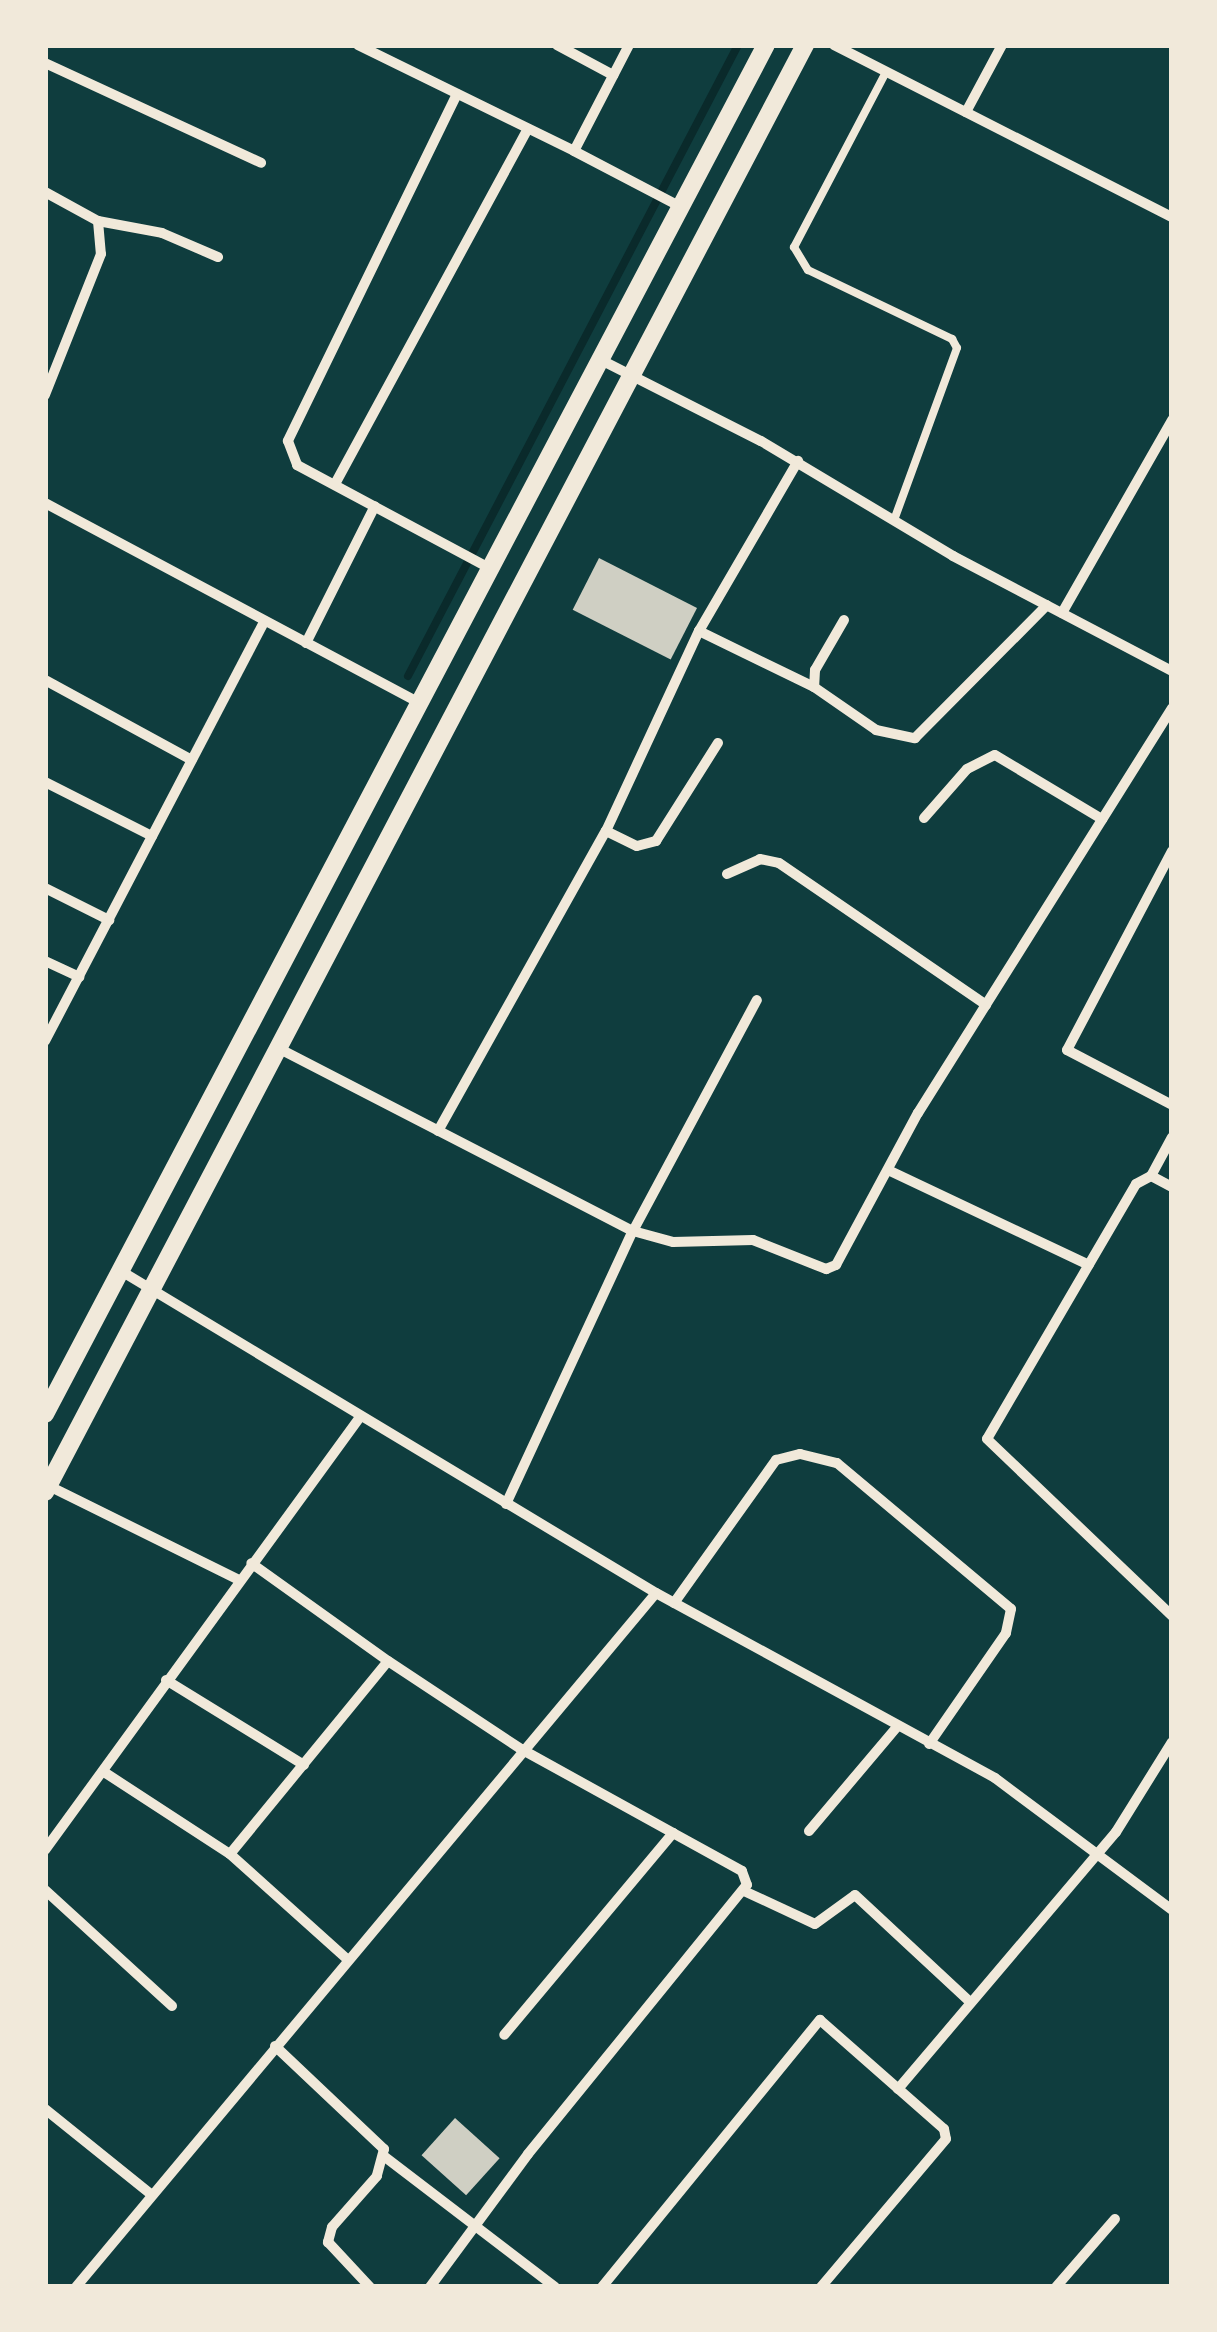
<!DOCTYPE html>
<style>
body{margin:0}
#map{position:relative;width:1217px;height:2332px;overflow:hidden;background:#0f3d3e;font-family:Cabin,sans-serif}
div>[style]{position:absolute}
.stream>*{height:8px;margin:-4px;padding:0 4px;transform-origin:4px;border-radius:4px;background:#0a2a2b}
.building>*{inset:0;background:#cfcfc3;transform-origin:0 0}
.service>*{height:8px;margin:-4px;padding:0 4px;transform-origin:4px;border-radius:4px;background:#f1e9da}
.minor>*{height:10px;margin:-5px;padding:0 5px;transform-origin:5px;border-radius:5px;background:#f1e9da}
.tertiary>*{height:18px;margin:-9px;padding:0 9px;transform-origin:9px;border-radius:9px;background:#f1e9da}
span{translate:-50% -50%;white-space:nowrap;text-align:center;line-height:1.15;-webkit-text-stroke:10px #f1e9da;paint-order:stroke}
.frame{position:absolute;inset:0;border:48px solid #f1e9da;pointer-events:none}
</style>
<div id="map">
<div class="stream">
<div style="left:408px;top:676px;width:712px;rotate:-62.39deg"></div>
</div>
<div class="building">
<div style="left:599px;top:558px;width:110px;height:58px;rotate:27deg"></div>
<div style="left:455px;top:2118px;width:60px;height:50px;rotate:42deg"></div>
</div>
<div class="service">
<div style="left:886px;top:72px;width:198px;rotate:117.7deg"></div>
<div style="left:794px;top:247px;width:27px;rotate:59deg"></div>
<div style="left:808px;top:270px;width:160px;rotate:25.6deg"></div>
<div style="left:952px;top:339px;width:10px;rotate:61deg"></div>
<div style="left:957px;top:348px;width:183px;rotate:110.1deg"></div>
</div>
<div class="minor">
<div style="left:358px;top:45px;width:241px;rotate:26.1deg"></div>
<div style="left:557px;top:45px;width:64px;rotate:28.2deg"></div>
<div style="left:629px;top:45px;width:119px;rotate:117.4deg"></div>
<div style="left:574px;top:151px;width:121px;rotate:27.6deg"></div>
<div style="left:834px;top:45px;width:379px;rotate:27deg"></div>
<div style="left:45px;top:63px;width:238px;rotate:24.8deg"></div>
<div style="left:457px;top:94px;width:386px;rotate:116deg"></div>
<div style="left:288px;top:441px;width:26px;rotate:69deg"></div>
<div style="left:297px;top:465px;width:220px;rotate:28.2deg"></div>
<div style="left:966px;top:112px;width:76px;rotate:-61.8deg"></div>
<div style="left:45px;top:192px;width:60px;rotate:28.7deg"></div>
<div style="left:98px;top:221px;width:33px;rotate:85deg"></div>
<div style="left:101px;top:254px;width:152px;rotate:111.7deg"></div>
<div style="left:98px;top:221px;width:65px;rotate:10.6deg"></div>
<div style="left:162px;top:233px;width:61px;rotate:23.2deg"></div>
<div style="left:601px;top:360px;width:179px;rotate:26.9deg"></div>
<div style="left:761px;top:441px;width:224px;rotate:30.9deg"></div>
<div style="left:953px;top:556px;width:247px;rotate:27.7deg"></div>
<div style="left:335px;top:484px;width:404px;rotate:-61.5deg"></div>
<div style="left:45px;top:503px;width:425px;rotate:28.1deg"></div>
<div style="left:1062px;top:613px;width:222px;rotate:-60.3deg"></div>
<div style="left:844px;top:620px;width:58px;rotate:120.1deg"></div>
<div style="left:815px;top:670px;width:17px;rotate:93deg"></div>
<div style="left:814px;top:687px;width:75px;rotate:34.7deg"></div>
<div style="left:876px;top:730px;width:40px;rotate:12deg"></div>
<div style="left:915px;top:738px;width:187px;rotate:-45.2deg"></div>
<div style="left:699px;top:631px;width:128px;rotate:26deg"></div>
<div style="left:306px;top:643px;width:153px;rotate:-63.3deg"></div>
<div style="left:45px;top:680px;width:167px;rotate:28.6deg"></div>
<div style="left:45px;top:782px;width:120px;rotate:26.8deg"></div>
<div style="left:924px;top:818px;width:65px;rotate:-48.7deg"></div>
<div style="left:967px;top:769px;width:31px;rotate:-27deg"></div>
<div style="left:995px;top:755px;width:125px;rotate:30.9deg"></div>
<div style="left:606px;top:831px;width:34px;rotate:26deg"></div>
<div style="left:637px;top:846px;width:20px;rotate:-15deg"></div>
<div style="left:656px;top:841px;width:116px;rotate:-57.7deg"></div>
<div style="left:1172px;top:851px;width:225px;rotate:117.8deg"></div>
<div style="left:1067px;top:1050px;width:119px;rotate:27.6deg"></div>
<div style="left:727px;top:874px;width:36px;rotate:-24deg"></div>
<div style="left:760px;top:859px;width:19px;rotate:12deg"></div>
<div style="left:779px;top:863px;width:251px;rotate:34.4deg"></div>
<div style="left:45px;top:888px;width:72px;rotate:26.6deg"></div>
<div style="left:45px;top:961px;width:38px;rotate:25deg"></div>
<div style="left:45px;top:1041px;width:474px;rotate:-62.4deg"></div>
<div style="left:278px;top:1048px;width:399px;rotate:27.3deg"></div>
<div style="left:633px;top:1231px;width:41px;rotate:15.4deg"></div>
<div style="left:673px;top:1242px;width:80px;rotate:-1.4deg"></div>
<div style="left:753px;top:1240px;width:79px;rotate:21.7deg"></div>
<div style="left:826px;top:1269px;width:11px;rotate:-22deg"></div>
<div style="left:836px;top:1265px;width:173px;rotate:-61.7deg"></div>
<div style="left:918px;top:1113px;width:478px;rotate:-57.9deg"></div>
<div style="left:438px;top:1131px;width:344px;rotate:-60.8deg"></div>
<div style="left:606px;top:831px;width:221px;rotate:-65.1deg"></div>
<div style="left:699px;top:631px;width:197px;rotate:-59.8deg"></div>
<div style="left:888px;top:1170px;width:222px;rotate:25.3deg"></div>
<div style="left:1151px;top:1176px;width:44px;rotate:-61.7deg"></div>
<div style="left:1172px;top:1187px;width:24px;rotate:-152deg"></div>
<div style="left:1151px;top:1176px;width:17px;rotate:152deg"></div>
<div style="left:1136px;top:1184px;width:295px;rotate:120.3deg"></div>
<div style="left:987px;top:1439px;width:256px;rotate:43.7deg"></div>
<div style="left:121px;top:1271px;width:624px;rotate:31.04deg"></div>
<div style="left:656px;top:1593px;width:386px;rotate:28.6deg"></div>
<div style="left:995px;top:1778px;width:221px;rotate:36.7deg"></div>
<div style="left:49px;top:1486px;width:212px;rotate:26.3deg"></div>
<div style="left:506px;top:1504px;width:301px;rotate:-65.1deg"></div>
<div style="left:633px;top:1231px;width:262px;rotate:-61.8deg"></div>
<div style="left:674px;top:1603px;width:176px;rotate:-54.5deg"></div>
<div style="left:776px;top:1460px;width:25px;rotate:-14deg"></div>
<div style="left:800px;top:1454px;width:38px;rotate:14deg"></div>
<div style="left:837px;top:1463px;width:227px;rotate:40deg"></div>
<div style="left:1011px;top:1609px;width:25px;rotate:102deg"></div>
<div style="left:1006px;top:1633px;width:135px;rotate:124.7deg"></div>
<div style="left:388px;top:1661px;width:159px;rotate:33.5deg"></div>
<div style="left:521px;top:1749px;width:174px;rotate:28.9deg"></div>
<div style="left:673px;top:1833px;width:263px;rotate:129.9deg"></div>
<div style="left:166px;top:1680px;width:162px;rotate:31.6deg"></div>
<div style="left:104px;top:1772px;width:150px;rotate:33.1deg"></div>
<div style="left:230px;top:1854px;width:249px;rotate:-50.7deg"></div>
<div style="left:388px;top:1661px;width:168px;rotate:-144.4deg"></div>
<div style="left:809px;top:1831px;width:136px;rotate:-49.8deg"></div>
<div style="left:45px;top:1850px;width:535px;rotate:-53.96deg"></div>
<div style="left:230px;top:1854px;width:157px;rotate:41.9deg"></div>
<div style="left:45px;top:1890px;width:172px;rotate:42.4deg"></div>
<div style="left:744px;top:1891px;width:78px;rotate:24.9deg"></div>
<div style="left:815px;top:1924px;width:49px;rotate:-35.9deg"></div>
<div style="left:855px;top:1895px;width:154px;rotate:42.9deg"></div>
<div style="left:275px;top:2046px;width:150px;rotate:43.4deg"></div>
<div style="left:384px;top:2149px;width:28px;rotate:105deg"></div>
<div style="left:377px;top:2176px;width:68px;rotate:131.4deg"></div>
<div style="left:332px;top:2227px;width:16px;rotate:105deg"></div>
<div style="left:328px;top:2242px;width:62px;rotate:47deg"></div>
<div style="left:898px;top:2089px;width:337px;rotate:-49.7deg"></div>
<div style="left:1116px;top:1832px;width:106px;rotate:-58.1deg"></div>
<div style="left:45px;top:2109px;width:137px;rotate:38.8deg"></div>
<div style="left:385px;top:2157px;width:214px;rotate:37.4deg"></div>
<div style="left:76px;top:2287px;width:904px;rotate:-50.11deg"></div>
<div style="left:430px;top:2287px;width:165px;rotate:-53.6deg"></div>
<div style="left:528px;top:2154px;width:347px;rotate:-50.9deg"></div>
<div style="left:747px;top:1885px;width:15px;rotate:-110deg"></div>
<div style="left:742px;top:1871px;width:79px;rotate:-151.2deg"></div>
<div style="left:602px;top:2287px;width:345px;rotate:-50.8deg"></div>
<div style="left:820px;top:2020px;width:165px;rotate:41.3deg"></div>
<div style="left:944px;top:2129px;width:10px;rotate:79deg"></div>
<div style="left:946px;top:2139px;width:194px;rotate:130.2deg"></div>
<div style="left:1056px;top:2287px;width:90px;rotate:-49.1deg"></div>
</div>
<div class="tertiary">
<div style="left:45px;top:1414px;width:1547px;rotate:-62.23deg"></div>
<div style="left:45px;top:1492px;width:1634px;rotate:-62.29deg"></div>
</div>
<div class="frame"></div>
</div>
